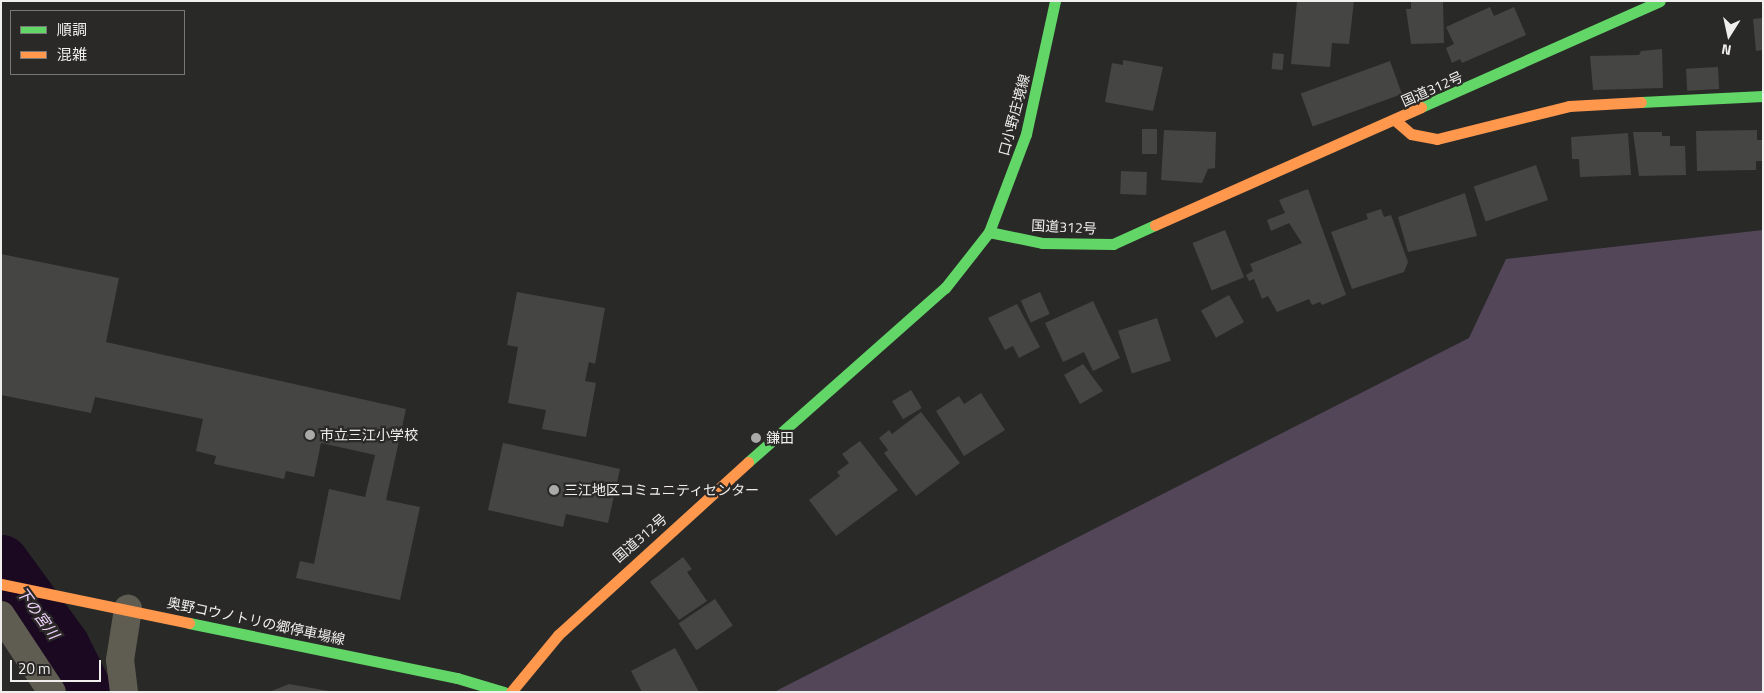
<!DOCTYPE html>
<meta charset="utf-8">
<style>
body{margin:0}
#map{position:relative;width:1764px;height:693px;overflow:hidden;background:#292928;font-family:"Titillium Web","Noto Sans JP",sans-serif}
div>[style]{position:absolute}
.green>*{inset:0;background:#544659}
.river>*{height:55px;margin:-27.5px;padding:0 27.5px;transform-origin:27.5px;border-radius:27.5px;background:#1a0921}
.building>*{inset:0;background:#454544;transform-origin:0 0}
.street>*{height:28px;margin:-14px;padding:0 14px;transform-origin:14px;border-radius:14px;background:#5f5c51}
.fast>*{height:11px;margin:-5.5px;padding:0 5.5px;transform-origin:5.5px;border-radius:5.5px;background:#63d668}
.slow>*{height:11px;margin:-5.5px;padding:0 5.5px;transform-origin:5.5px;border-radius:5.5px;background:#ff974d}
.dots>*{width:14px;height:14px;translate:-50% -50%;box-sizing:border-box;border:2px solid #2a2927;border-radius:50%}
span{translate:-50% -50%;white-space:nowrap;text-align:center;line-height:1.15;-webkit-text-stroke:4.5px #2a2927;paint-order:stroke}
.street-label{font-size:14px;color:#f0efee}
.poi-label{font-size:14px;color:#f0efee}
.left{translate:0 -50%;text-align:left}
.water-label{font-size:15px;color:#f0d0fd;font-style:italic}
.frame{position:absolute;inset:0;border:2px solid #f0efee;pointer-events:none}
.legend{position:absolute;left:10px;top:10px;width:175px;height:65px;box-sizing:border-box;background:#2a2927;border:1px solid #797877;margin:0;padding:6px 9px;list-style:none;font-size:15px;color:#f0efee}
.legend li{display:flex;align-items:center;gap:10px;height:25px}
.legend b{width:25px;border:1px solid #797877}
.north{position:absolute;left:1704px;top:10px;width:50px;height:50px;-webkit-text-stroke:4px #2a2927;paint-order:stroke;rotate:190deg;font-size:14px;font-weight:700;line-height:20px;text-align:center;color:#f0efee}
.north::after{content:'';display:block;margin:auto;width:18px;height:22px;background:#f0efee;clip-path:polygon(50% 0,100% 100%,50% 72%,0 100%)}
.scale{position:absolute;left:10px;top:660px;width:91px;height:22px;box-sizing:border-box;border:2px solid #f0efee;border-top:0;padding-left:6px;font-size:15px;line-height:18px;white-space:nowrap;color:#f0efee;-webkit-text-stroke:4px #2a2927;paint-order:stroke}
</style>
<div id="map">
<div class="green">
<div style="clip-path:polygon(1763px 230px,1763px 692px,774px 692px,1469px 338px,1506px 259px)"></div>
</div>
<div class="river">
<div style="left:1px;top:562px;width:104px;rotate:54deg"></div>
<div style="left:62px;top:646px;width:51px;rotate:63.4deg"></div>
</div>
<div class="building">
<div style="clip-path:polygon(1297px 1px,1354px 1px,1349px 44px,1332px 43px,1330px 67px,1291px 64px)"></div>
<div style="clip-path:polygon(1411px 1px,1443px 1px,1444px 43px,1411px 44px,1406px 9px,1411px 9px)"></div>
<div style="clip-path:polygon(1490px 7px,1494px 16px,1514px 7px,1526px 35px,1462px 63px,1460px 59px,1452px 63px,1446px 48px,1454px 44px,1446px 27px)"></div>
<div style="clip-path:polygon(1763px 18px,1763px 50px,1756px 51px,1753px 19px)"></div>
<div style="clip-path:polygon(1662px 49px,1663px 88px,1593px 90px,1590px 56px,1639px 55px,1641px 51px)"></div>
<div style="left:1273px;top:53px;width:11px;height:16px;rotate:5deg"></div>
<div style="clip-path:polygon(1123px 60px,1163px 67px,1153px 111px,1105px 102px,1112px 63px,1123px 65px)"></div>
<div style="left:1390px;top:61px;width:35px;height:95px;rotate:70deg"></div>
<div style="left:1718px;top:67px;width:22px;height:32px;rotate:87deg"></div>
<div style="left:1142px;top:129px;width:15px;height:25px"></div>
<div style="clip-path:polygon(1164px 130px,1216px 132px,1215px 168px,1208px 169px,1202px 183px,1161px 180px)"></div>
<div style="clip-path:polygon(1757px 130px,1757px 140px,1763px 140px,1763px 161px,1756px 161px,1756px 170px,1697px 171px,1696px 131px)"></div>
<div style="clip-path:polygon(1633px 132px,1662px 132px,1662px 136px,1670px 136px,1670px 146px,1685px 146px,1686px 175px,1639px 176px)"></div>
<div style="clip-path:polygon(1628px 133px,1631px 175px,1580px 177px,1579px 159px,1572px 159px,1571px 137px)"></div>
<div style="left:1536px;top:165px;width:37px;height:66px;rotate:71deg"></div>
<div style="left:1121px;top:171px;width:26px;height:23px;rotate:2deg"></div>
<div style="clip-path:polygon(1308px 189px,1346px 295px,1322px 305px,1320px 302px,1312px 305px,1309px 299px,1277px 312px,1268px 296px,1262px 299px,1254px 279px,1249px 281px,1246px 275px,1253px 271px,1250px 264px,1302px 243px,1289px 223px,1271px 231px,1267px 220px,1285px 213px,1279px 200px)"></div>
<div style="clip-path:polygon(1465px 193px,1477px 236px,1408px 252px,1398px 217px)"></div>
<div style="clip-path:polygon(1381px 209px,1384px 217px,1391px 215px,1408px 262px,1404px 272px,1352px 289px,1331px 232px,1368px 219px,1366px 214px)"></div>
<div style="left:1225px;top:230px;width:51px;height:35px;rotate:68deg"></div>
<div style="clip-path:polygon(1px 254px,119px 278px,106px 342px,406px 409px,386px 500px,420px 507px,400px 600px,296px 578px,300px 561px,314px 564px,329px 489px,365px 497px,375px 455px,321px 443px,314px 477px,286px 471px,284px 479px,214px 464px,216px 456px,196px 451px,203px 419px,95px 397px,91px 413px,1px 395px)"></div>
<div style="clip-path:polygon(517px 292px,605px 308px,595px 364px,589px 362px,585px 381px,596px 383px,586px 437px,542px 429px,546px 410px,508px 403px,518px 347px,507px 345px)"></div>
<div style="left:1040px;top:292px;width:24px;height:21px;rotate:66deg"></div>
<div style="left:1229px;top:295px;width:31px;height:32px;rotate:61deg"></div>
<div style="clip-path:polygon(1093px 301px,1120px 358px,1093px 371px,1084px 352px,1063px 362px,1045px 323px)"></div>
<div style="clip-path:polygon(1017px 304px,1040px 347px,1019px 358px,1013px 346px,1005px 350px,988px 318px)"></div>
<div style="left:1157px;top:318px;width:45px;height:41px;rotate:72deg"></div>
<div style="clip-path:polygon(1083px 364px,1103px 391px,1080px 404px,1064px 375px)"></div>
<div style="left:911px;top:390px;width:21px;height:22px;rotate:59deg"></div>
<div style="clip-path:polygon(981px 393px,1005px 430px,964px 456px,936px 411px,959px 396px,964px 404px)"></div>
<div style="clip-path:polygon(921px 412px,960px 463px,916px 496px,884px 453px,888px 450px,879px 438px,889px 430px,892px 434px)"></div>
<div style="clip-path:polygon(860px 441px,898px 490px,836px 536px,809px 500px,840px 476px,837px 472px,849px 463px,842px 454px)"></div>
<div style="clip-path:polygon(503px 443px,620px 469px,608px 523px,566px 514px,563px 527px,488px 510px)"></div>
<div style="clip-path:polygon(683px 557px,692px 569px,687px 572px,707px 601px,679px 620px,650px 582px)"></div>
<div style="left:715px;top:599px;width:32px;height:44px;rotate:56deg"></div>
<div style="clip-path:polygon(675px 648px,699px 692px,642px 692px,631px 671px)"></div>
<div style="clip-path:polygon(289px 684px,329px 691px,329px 692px,269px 692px)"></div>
</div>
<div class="street">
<div style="left:1px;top:615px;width:92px;rotate:56.5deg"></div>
<div style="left:124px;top:692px;width:32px;rotate:-97deg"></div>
<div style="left:120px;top:660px;width:52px;rotate:-81.1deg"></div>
</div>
<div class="fast">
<div style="left:1641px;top:102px;width:122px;rotate:-2.8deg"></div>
<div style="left:1421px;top:107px;width:261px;rotate:-23.9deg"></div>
<div style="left:989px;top:232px;width:105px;rotate:-69.3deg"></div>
<div style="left:1026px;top:134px;width:136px;rotate:-77.7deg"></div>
<div style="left:748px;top:462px;width:263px;rotate:-41.5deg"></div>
<div style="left:945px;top:288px;width:71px;rotate:-51.8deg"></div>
<div style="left:989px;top:232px;width:54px;rotate:11.7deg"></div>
<div style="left:1042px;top:243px;width:71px;rotate:0.8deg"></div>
<div style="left:1113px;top:244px;width:46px;rotate:-24.3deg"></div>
<div style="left:189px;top:623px;width:274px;rotate:11.6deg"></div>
<div style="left:457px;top:678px;width:49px;rotate:16.6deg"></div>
</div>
<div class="slow">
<div style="left:1396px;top:121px;width:20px;rotate:41deg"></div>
<div style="left:1411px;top:134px;width:26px;rotate:11deg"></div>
<div style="left:1437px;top:139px;width:136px;rotate:-14deg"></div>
<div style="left:1569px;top:106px;width:72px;rotate:-3.2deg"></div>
<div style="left:1155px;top:225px;width:291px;rotate:-23.9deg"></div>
<div style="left:1px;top:584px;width:192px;rotate:11.7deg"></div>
<div style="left:511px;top:692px;width:74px;rotate:-50.5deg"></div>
<div style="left:558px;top:635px;width:257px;rotate:-42.3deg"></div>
</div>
<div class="dots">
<div style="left:310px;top:435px;background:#aaaaa9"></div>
<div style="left:756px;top:438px;background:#aaaaa9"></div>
<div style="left:554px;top:490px;background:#aaaaa9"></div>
</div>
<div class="street-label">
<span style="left:1432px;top:89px;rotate:-24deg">国道312号</span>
<span style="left:1014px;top:115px;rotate:-75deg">口小野庄境線</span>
<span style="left:1064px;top:227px;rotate:3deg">国道312号</span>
<span style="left:640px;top:538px;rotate:-41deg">国道312号</span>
<span style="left:256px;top:621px;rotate:12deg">奥野コウノトリの郷停車場線</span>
</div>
<div class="poi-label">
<span class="left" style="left:320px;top:435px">市立三江小学校</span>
<span class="left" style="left:766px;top:438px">鎌田</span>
<span class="left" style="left:564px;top:490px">三江地区コミュニティセンター</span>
</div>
<div class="water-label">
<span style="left:38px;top:613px;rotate:54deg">下の宮川</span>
</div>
<div class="frame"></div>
<ul class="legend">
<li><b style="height:6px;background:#63d668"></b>順調</li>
<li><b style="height:6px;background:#ff974d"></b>混雑</li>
</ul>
<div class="north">N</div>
<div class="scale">20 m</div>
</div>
